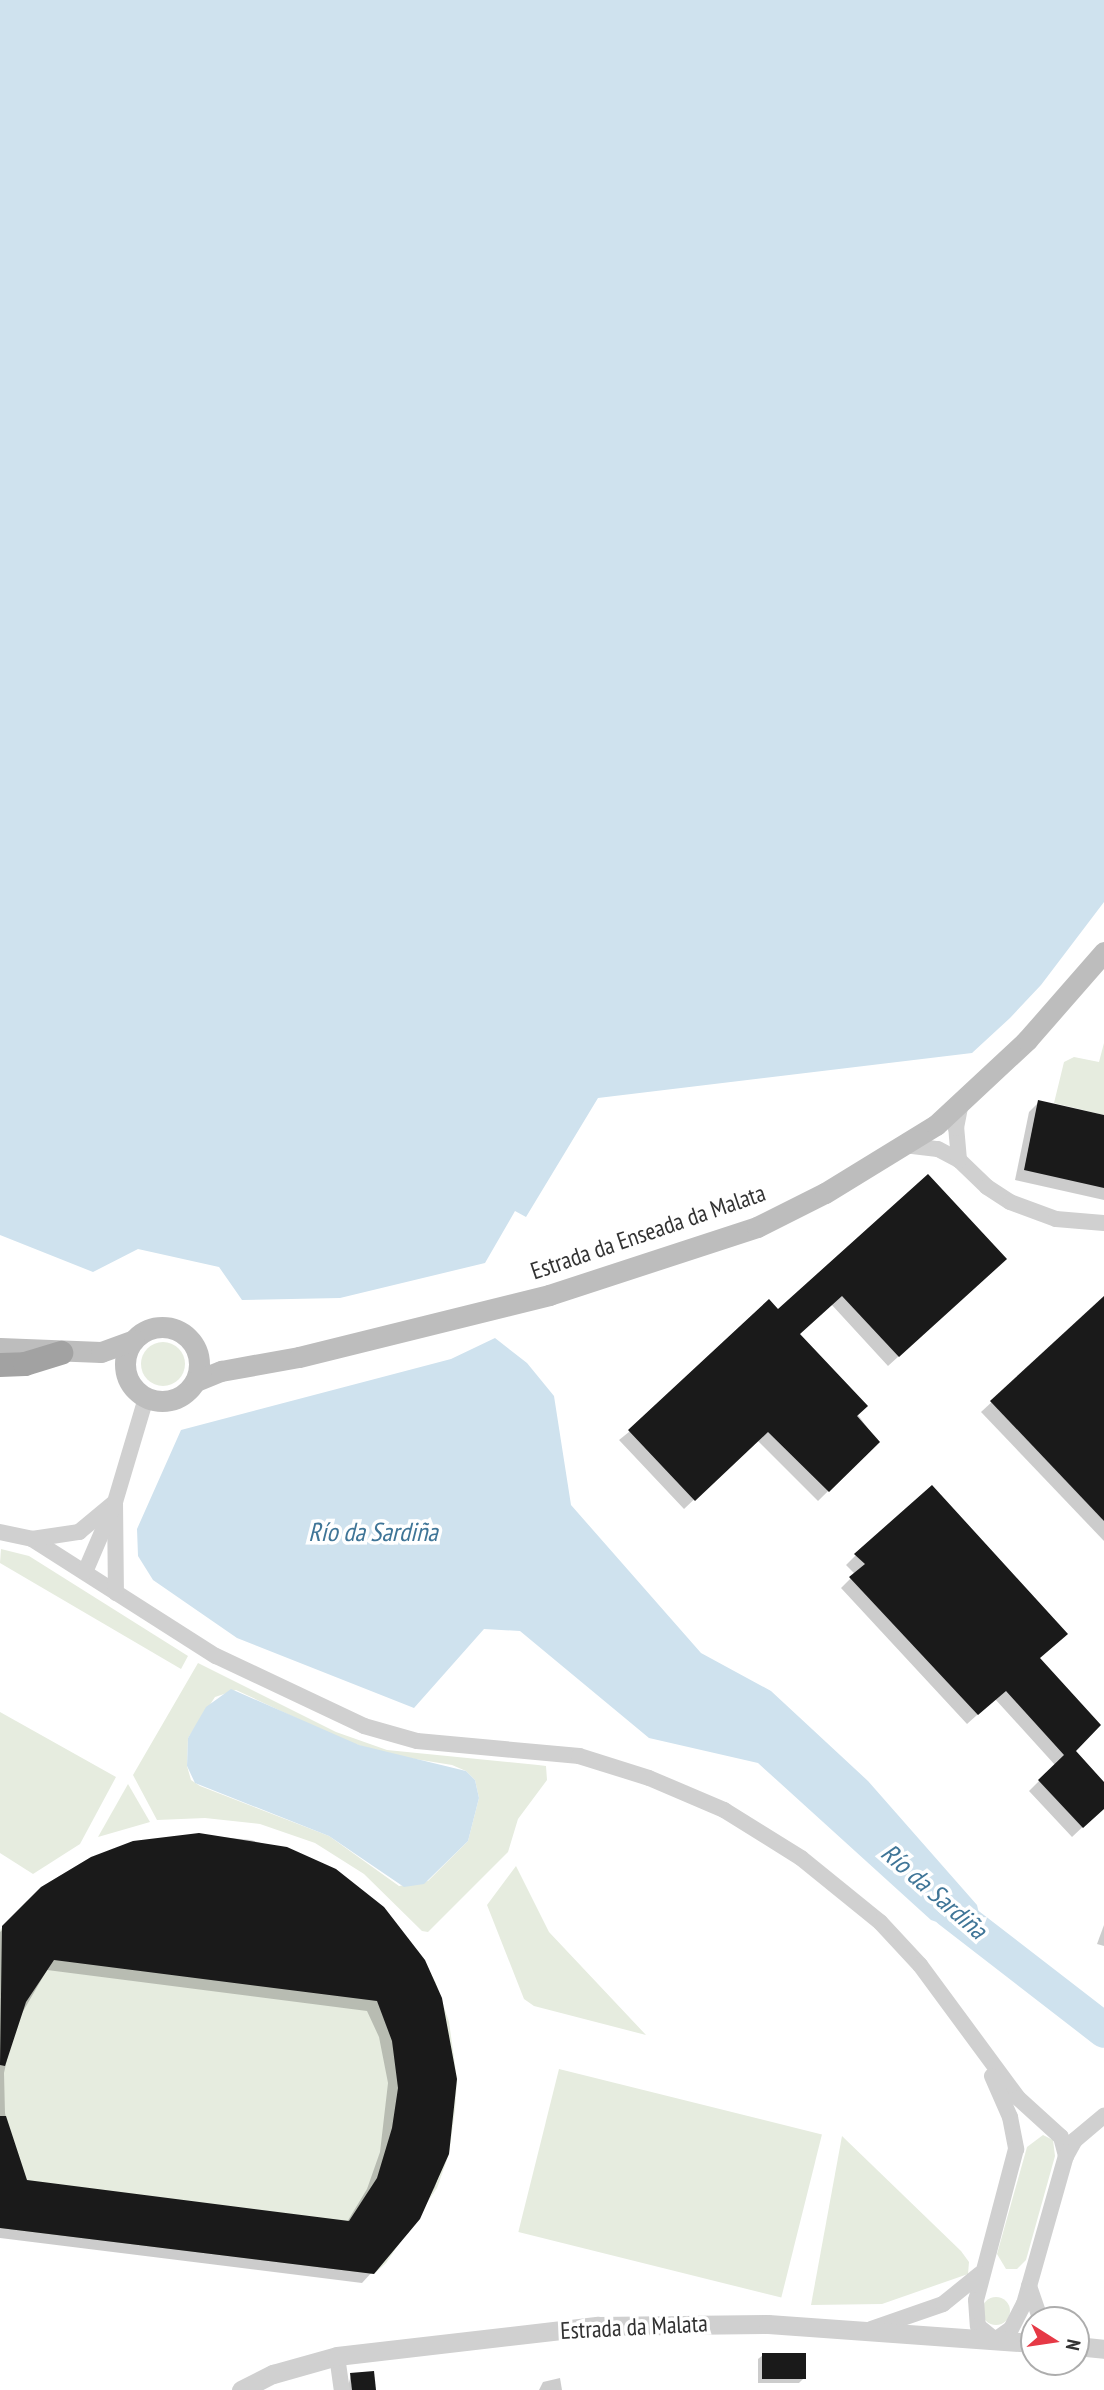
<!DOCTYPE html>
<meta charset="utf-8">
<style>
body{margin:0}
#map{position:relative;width:1104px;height:2390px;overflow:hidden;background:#fff;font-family:"PT Sans Narrow",sans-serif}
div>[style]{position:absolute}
.green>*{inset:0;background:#e6ecdf;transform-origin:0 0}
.round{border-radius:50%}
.water>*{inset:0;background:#cfe2ee}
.shadow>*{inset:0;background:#0003}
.river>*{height:35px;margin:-17.5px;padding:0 17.5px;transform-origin:17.5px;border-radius:17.5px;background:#cfe2ee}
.building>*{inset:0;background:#1a1a1a;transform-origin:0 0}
.minor>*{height:16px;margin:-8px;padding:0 8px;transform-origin:8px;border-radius:8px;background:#d0d0d0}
.tertiary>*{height:19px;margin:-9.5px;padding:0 9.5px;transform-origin:9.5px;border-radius:9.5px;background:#d0d0d0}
.secondary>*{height:21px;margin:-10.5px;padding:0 10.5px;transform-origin:10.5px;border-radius:10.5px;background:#bdbdbd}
.secondary>.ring{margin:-10.5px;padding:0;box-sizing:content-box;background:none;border:21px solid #bdbdbd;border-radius:50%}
.trunk>*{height:24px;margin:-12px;padding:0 12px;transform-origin:12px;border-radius:12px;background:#a2a2a2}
span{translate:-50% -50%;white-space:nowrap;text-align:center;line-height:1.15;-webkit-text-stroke:7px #fff;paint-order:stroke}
.street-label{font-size:24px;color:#333}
.water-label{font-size:26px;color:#3f7597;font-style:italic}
.north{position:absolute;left:1020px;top:2306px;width:70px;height:70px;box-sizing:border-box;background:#fff;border:2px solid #adadad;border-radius:50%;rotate:102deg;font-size:19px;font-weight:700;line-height:28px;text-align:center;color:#333}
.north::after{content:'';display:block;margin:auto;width:24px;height:32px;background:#e63946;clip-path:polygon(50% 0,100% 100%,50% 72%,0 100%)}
</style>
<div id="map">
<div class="green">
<div style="clip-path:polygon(1104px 1043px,1104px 1115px,1054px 1103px,1064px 1062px,1074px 1057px,1099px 1062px)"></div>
<div class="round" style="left:141px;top:1342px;width:44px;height:44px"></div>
<div style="clip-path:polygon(1px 1549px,29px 1556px,188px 1656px,181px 1669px,0 1563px)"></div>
<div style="clip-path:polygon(evenodd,198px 1663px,336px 1732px,387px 1750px,538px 1765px,546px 1766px,547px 1780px,518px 1819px,508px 1852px,428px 1932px,422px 1931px,364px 1874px,315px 1843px,260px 1824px,205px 1818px,157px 1820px,133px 1775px,198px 1663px,236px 1690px,341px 1739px,384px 1754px,452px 1765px,466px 1771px,475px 1780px,479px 1798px,468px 1841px,428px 1881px,399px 1886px,329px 1836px,200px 1786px,191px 1780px,187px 1766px,188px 1738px,215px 1697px,236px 1690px)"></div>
<div style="clip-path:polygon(0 1712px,116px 1777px,80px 1844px,33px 1874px,0 1853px)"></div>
<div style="clip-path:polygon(128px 1784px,150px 1822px,98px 1837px)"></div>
<div style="clip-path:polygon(516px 1866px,549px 1932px,646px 2035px,534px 2006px,524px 1999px,487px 1905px)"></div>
<div style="clip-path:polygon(27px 1901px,418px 1951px,436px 1983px,449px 2022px,457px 2079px,455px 2110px,449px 2154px,437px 2188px,386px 2263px,374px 2274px,0 2228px,0 1930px)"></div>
<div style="left:559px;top:2069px;width:271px;height:168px;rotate:14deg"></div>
<div style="clip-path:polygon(1043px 2135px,1053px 2140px,1055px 2156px,1026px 2260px,1017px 2269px,1006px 2269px,997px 2254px,1027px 2147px)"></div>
<div style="clip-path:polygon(842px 2136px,961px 2251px,969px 2262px,968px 2274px,882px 2304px,811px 2305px)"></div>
<div class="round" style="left:982px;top:2297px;width:28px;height:28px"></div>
</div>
<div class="water">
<div style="clip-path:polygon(0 0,1104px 0,1104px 902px,1041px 985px,1010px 1018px,972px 1053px,598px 1098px,526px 1217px,515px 1211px,485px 1263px,340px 1298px,242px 1300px,219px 1267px,138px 1249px,93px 1272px,0 1235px)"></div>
<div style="clip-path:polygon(495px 1338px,527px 1363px,554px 1396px,571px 1505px,701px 1653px,771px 1691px,868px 1781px,977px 1905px,985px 1939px,931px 1920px,758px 1763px,649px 1738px,520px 1631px,484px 1629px,414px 1708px,237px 1638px,153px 1580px,138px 1556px,137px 1529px,181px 1430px,451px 1359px)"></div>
<div style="clip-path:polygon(231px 1689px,359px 1745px,466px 1771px,475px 1780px,479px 1798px,468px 1841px,424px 1884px,404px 1887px,329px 1836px,195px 1783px,187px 1766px,188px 1738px,206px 1707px)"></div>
</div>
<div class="shadow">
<div style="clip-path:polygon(1039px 1102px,1104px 1117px,1104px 1200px,1015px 1180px,1029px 1112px)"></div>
<div style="clip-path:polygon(928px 1177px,995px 1269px,888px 1366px,831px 1304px,798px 1334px,878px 1442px,818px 1501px,757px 1440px,684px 1509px,619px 1440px,778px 1312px)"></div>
<div style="clip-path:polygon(1104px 1298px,1104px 1541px,981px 1412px)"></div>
<div style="clip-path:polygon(856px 1555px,1038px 1659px,1073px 1751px,1104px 1784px,1104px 1807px,1072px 1837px,1029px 1791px,1055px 1765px,995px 1699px,967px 1724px,841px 1588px,855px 1574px,846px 1565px)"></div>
<div style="clip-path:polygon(evenodd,199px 1835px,251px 1840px,311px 1858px,450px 2138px,435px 2187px,409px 2232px,362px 2283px,0 2238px,0 1932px,58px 1877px,112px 1850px,199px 1835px,47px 1970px,367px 2011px,379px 2037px,388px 2083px,380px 2152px,367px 2189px,347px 2222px,25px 2181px,14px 2156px,5px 2113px,4px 2073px,14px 2027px,47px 1970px)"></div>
<div style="clip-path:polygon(1104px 1925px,1104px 1946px,1097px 1944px)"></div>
<div style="clip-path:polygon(763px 2355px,804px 2378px,799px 2383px,758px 2383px,758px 2359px)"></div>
<div style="clip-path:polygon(351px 2375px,374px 2390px,347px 2390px)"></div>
<div style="clip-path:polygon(560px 2378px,562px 2390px,539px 2390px,543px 2382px)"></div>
</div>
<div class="river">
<div style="left:949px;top:1910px;width:196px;rotate:37.7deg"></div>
</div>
<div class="building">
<div style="clip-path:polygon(1038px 1100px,1104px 1115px,1104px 1188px,1024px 1170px)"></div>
<div style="clip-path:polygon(928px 1174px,1007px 1259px,899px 1357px,842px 1296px,800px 1334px,868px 1406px,857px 1416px,880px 1442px,829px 1492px,768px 1432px,695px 1501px,628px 1430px,769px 1299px,778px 1309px)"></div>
<div style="clip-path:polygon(1104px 1296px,1104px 1521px,990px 1401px)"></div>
<div style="clip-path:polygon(932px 1485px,1068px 1634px,1040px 1658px,1101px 1725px,1076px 1751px,1104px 1782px,1104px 1809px,1083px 1828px,1038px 1780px,1064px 1755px,1006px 1691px,978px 1715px,849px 1577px,865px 1564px,854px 1554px)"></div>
<div style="clip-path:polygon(199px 1833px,287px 1847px,336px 1869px,384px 1907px,425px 1960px,442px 1998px,457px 2079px,449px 2154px,420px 2219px,374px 2274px,0 2228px,0 2116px,6px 2116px,27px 2180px,349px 2221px,377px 2178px,392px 2128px,398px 2088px,392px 2041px,377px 2001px,54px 1960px,26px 2002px,5px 2066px,0 2065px,2px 1926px,41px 1887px,91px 1857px,133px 1841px)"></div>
<div style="left:762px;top:2353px;width:44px;height:26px"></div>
<div style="clip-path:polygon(374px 2371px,376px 2390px,352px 2390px,350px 2373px)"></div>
</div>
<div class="minor">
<div style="left:904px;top:1145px;width:34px;rotate:7deg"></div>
<div style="left:938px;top:1149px;width:24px;rotate:28deg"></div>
<div style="left:959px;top:1160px;width:39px;rotate:44deg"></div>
<div style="left:987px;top:1187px;width:27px;rotate:33deg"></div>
<div style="left:1010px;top:1202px;width:49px;rotate:20.3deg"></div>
<div style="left:1056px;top:1219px;width:48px;rotate:4.8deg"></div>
<div style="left:959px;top:1160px;width:32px;rotate:-95deg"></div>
<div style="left:956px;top:1128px;width:25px;rotate:-79deg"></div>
<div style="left:0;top:1532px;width:33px;rotate:12deg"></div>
<div style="left:32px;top:1539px;width:218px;rotate:32.5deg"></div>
<div style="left:216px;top:1656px;width:164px;rotate:25.3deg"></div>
<div style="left:364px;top:1726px;width:55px;rotate:15.8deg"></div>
<div style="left:417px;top:1741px;width:163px;rotate:5.3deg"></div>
<div style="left:579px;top:1756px;width:73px;rotate:17.4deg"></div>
<div style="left:649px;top:1778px;width:82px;rotate:23.1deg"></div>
<div style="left:724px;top:1810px;width:91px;rotate:31.9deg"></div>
<div style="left:801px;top:1858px;width:102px;rotate:39deg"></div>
<div style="left:880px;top:1922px;width:59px;rotate:47.1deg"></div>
<div style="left:920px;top:1965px;width:165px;rotate:53.6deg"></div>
<div style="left:1018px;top:2098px;width:58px;rotate:42.2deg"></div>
<div style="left:1061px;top:2137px;width:20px;rotate:75deg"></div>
<div style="left:32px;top:1539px;width:48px;rotate:-8.5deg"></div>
<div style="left:79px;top:1532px;width:47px;rotate:-39.8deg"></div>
<div style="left:115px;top:1502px;width:91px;rotate:89.4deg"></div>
<div style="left:85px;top:1572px;width:76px;rotate:-66.8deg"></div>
<div style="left:115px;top:1502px;width:109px;rotate:-73.4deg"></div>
<div style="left:992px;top:2076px;width:45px;rotate:66.3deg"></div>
<div style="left:1010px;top:2117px;width:33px;rotate:79deg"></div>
<div style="left:1016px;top:2149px;width:156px;rotate:104.8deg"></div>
<div style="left:976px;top:2300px;width:26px;rotate:86deg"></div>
<div style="left:978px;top:2326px;width:22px;rotate:39deg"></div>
<div style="left:995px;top:2340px;width:19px;rotate:-35deg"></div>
<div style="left:1011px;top:2329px;width:28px;rotate:-63deg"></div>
<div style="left:1024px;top:2304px;width:154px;rotate:-74.2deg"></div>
<div style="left:1066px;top:2156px;width:18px;rotate:-61deg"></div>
<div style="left:1075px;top:2140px;width:38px;rotate:-40deg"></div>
<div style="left:1029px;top:2286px;width:36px;rotate:71deg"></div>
<div style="left:871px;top:2329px;width:76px;rotate:-19.1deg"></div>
<div style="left:943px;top:2304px;width:48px;rotate:-39deg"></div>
<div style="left:337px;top:2356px;width:34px;rotate:82deg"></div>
</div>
<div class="tertiary">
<div style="left:1076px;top:2346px;width:28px;rotate:6deg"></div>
<div style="left:241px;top:2390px;width:36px;rotate:-27deg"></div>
<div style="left:273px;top:2374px;width:66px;rotate:-15.7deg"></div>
<div style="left:337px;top:2356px;width:263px;rotate:-6.6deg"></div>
<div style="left:598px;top:2326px;width:170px;rotate:-0.7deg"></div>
<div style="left:768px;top:2324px;width:267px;rotate:4.1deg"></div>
</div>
<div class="secondary">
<div class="ring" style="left:125px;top:1327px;width:53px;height:53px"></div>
<div style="left:0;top:1348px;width:101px;rotate:2.3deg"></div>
<div style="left:101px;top:1352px;width:35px;rotate:-20deg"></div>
<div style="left:196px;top:1381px;width:27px;rotate:-22deg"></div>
<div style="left:221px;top:1371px;width:79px;rotate:-10.2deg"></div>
<div style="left:299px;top:1357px;width:258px;rotate:-13.9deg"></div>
<div style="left:549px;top:1295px;width:219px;rotate:-18.1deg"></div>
<div style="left:757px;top:1227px;width:76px;rotate:-26.6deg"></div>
<div style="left:825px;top:1193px;width:130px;rotate:-31.5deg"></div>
<div style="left:936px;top:1125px;width:125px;rotate:-43deg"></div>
<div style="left:1027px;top:1040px;width:117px;rotate:-48.8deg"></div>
</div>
<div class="trunk">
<div style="left:0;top:1365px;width:25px;rotate:-2deg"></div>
<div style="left:25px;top:1364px;width:38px;rotate:-17deg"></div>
</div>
<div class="street-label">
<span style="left:648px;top:1232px;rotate:-19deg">Estrada da Enseada da Malata</span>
<span style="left:634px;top:2327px;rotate:-3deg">Estrada da Malata</span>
</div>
<div class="water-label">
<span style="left:373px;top:1532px">Río da Sardiña</span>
<span style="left:934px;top:1891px;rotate:41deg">Río da Sardiña</span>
</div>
<div class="north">N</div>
</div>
